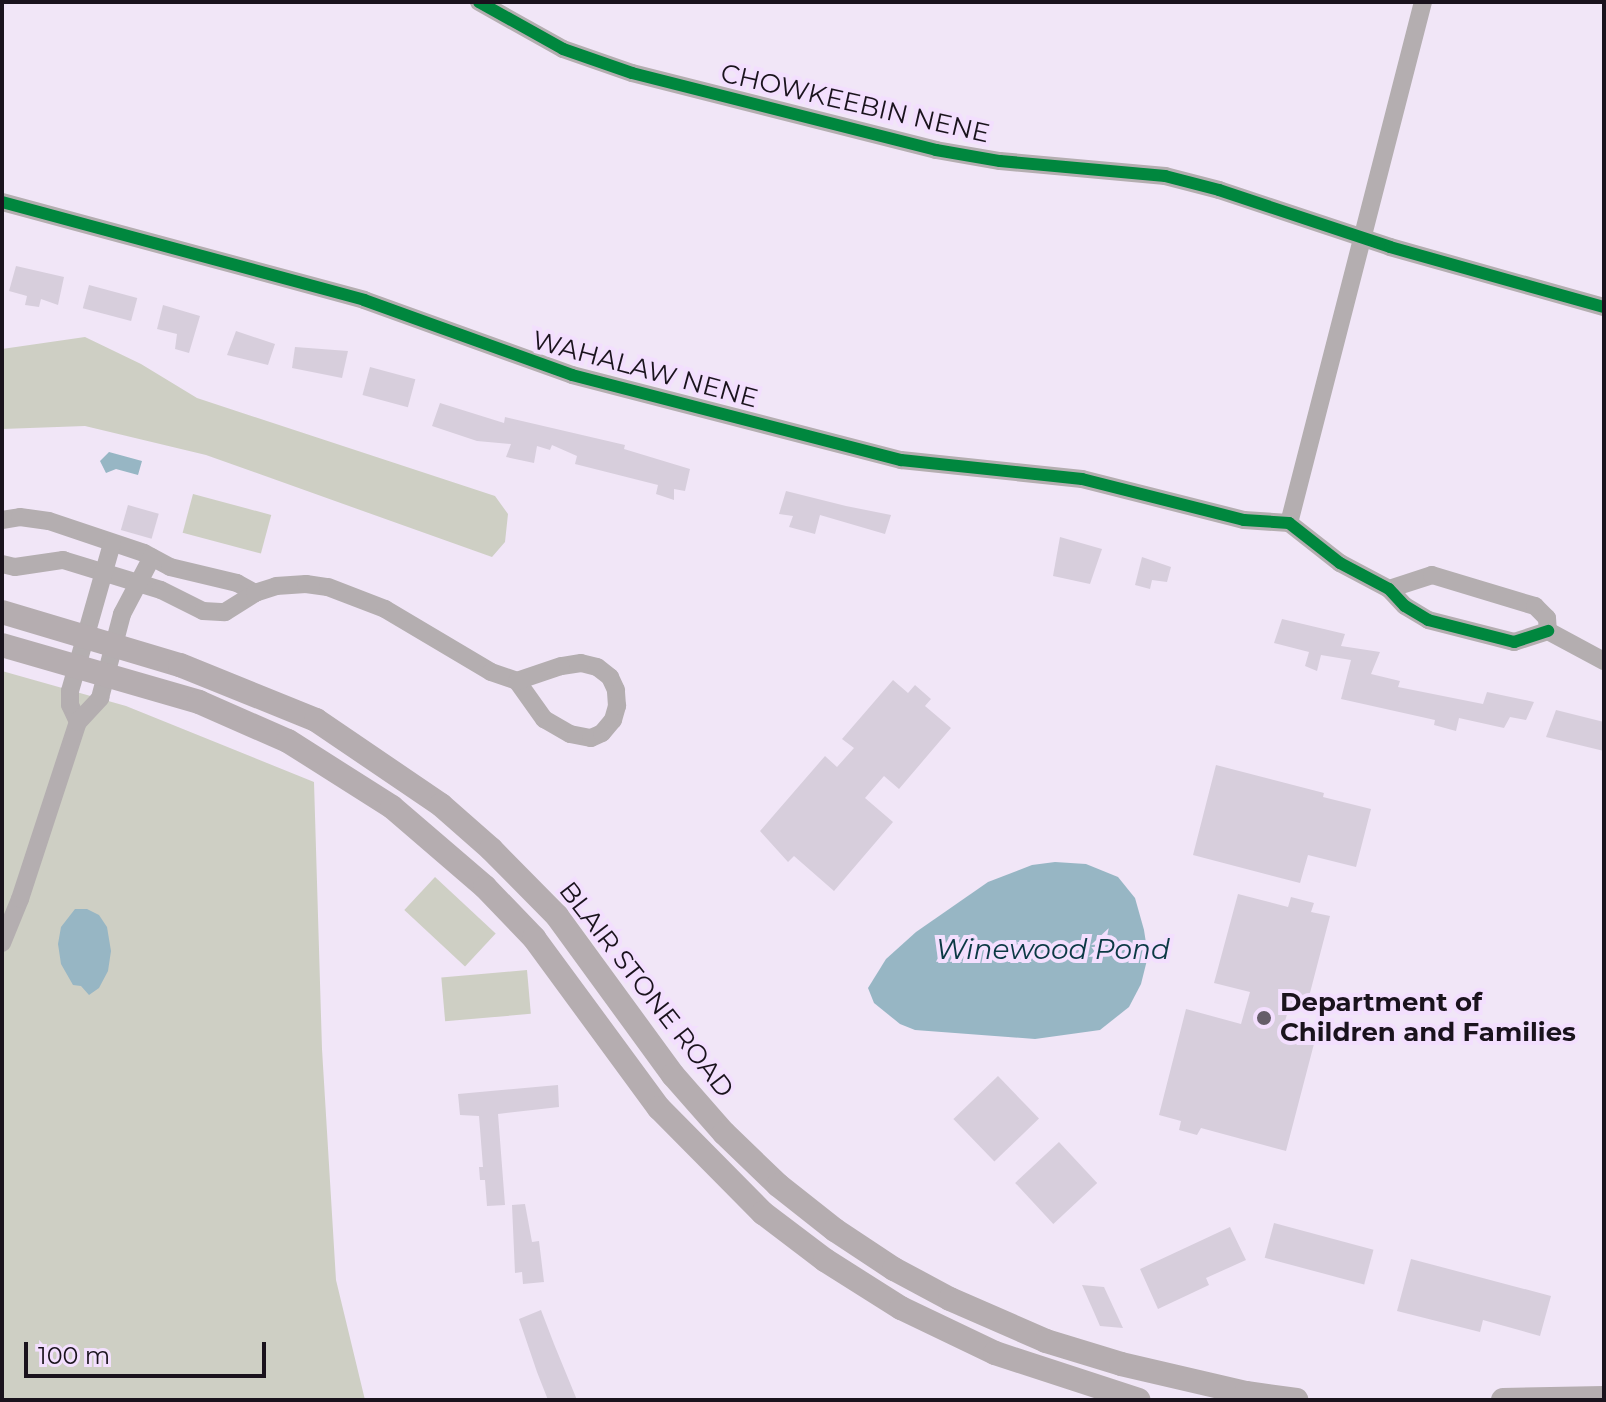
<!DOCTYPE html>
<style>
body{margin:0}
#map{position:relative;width:1606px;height:1402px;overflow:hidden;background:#f1e6f7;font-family:Montserrat,sans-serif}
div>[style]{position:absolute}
.green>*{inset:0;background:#cecfc4;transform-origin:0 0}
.water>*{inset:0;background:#97b6c4}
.building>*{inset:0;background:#d7cedc;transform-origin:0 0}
.street>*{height:18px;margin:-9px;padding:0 9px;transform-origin:9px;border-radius:9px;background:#b4aeb0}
.secondary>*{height:24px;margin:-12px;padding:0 12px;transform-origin:12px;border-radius:12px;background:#b5adb0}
.cycleway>*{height:12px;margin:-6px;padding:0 6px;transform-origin:6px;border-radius:6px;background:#00873e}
.dots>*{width:22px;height:22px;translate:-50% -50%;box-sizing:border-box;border:4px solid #f3dffe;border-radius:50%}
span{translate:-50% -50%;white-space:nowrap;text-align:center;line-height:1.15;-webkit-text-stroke:8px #f3dffe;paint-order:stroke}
.street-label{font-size:26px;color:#1a131d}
.poi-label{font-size:26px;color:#1a131d;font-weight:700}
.left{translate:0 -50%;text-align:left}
.water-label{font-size:28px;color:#0b3944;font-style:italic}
.frame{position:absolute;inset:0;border:4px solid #1a131d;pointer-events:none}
.scale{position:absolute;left:24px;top:1342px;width:242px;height:36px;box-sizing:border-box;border:4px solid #1a131d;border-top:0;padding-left:10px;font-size:24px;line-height:28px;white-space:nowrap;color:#1a131d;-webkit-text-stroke:6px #f3dffe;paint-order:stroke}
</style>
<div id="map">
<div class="green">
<div style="clip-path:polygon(85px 337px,141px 364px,197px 398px,495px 496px,508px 514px,505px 542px,492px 557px,206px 455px,85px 426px,2px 429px,2px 349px)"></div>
<div style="left:193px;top:494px;width:81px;height:40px;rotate:15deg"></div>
<div style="clip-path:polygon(2px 671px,126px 706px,314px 782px,322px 1049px,336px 1280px,365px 1400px,2px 1400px)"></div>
<div style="left:435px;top:877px;width:83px;height:45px;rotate:43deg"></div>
<div style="left:527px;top:970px;width:44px;height:86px;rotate:85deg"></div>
</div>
<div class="water">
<div style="clip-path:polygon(109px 452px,142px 461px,138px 475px,116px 469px,106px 473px,100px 461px)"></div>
<div style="clip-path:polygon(1055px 862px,1086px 864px,1118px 877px,1135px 898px,1144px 930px,1148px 956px,1141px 984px,1129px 1007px,1100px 1030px,1035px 1039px,915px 1030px,900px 1024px,874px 1003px,868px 988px,886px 959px,916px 932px,988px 882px,1032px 865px)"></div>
<div style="clip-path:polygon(75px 909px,87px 909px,99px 915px,107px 927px,111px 951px,108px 971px,99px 988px,89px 995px,81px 986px,73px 985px,61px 964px,58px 944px,61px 927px)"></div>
</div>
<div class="building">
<div style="clip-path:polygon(16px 266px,64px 277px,58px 305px,41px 299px,39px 307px,25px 305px,27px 296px,9px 291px)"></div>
<div style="left:89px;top:285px;width:50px;height:24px;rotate:15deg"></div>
<div style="clip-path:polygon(163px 305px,200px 316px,189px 353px,175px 349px,177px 334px,157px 329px)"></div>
<div style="clip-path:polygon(236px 331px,275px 344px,268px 365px,227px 355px)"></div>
<div style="clip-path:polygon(295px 347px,348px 351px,342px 378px,292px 368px)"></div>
<div style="left:370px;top:367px;width:47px;height:29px;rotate:15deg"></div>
<div style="clip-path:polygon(440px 403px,504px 423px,505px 417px,625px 445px,624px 449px,690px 469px,685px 491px,674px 489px,674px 500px,656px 494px,658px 485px,575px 464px,577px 456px,552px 445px,550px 450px,537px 446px,534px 463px,506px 457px,511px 444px,477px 441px,432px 426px)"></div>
<div style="clip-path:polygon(786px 491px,846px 506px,891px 515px,885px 534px,820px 515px,815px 534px,789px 527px,793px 516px,779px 514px)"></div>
<div style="left:128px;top:505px;width:32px;height:26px;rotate:16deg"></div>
<div style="clip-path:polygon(1060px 537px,1102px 549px,1090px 584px,1053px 576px)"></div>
<div style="clip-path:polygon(1142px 557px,1171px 567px,1167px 582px,1152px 580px,1150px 589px,1135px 585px)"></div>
<div style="clip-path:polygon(1282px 619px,1345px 634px,1341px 646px,1380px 652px,1371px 674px,1400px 681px,1398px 687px,1483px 704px,1487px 692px,1534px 702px,1526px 720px,1510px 717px,1504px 728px,1459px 718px,1456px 731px,1434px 725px,1435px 720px,1341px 699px,1351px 660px,1321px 655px,1317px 671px,1305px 666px,1309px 652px,1274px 643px)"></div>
<div style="clip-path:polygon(893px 680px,908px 693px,915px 685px,931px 699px,925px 706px,951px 728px,899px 789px,884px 776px,865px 798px,893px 822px,834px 891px,794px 856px,788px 862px,760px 831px,825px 756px,837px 767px,854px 748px,842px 739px)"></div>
<div style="clip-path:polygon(1556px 710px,1604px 722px,1604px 751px,1546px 737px)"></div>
<div style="clip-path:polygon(1216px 765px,1324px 793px,1323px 797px,1371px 809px,1356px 867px,1308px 855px,1300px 883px,1193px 855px)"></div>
<div style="clip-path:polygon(1238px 894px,1288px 907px,1291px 897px,1314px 903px,1311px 912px,1330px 916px,1305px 1012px,1289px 1008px,1282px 1031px,1315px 1040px,1286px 1151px,1201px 1128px,1197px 1135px,1179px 1130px,1181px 1121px,1159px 1115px,1186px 1009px,1241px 1024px,1250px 992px,1214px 983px)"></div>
<div style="left:998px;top:1076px;width:59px;height:62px;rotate:46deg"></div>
<div style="clip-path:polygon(558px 1085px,559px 1107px,498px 1114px,505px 1205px,487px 1206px,485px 1180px,480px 1180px,479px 1167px,483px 1167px,479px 1116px,460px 1115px,458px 1094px)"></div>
<div style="left:1059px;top:1142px;width:56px;height:60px;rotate:47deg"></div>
<div style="clip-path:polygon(525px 1204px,532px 1242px,539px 1241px,544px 1282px,523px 1284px,522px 1272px,515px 1273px,512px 1205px)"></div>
<div style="left:1274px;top:1223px;width:103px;height:36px;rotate:15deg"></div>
<div style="clip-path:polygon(1230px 1227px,1246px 1260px,1206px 1278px,1209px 1285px,1158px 1309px,1140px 1269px)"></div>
<div style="clip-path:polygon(1411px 1259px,1551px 1296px,1540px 1336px,1483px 1320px,1480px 1332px,1397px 1311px)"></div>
<div style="clip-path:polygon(1082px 1285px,1104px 1287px,1123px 1328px,1100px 1326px)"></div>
<div style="clip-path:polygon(541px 1310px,554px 1344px,577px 1400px,548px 1400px,537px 1372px,519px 1319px)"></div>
</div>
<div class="street">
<div style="left:479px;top:2px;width:96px;rotate:29.2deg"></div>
<div style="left:563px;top:49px;width:73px;rotate:19.2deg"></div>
<div style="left:632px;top:73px;width:314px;rotate:14.2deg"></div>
<div style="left:936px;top:150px;width:65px;rotate:9.8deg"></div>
<div style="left:1000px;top:161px;width:166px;rotate:5.2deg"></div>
<div style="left:1165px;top:176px;width:56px;rotate:14.5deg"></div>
<div style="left:1219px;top:190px;width:180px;rotate:18.4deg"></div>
<div style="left:1390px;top:247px;width:222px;rotate:15.7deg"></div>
<div style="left:2px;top:202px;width:375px;rotate:15.1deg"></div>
<div style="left:364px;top:300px;width:221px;rotate:19.8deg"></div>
<div style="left:572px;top:375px;width:340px;rotate:14.5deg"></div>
<div style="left:901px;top:460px;width:182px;rotate:6deg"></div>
<div style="left:1082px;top:479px;width:167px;rotate:14.2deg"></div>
<div style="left:1244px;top:520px;width:45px;rotate:3.8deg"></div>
<div style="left:1289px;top:523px;width:65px;rotate:38.1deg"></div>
<div style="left:1340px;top:563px;width:55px;rotate:28deg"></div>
<div style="left:1389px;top:589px;width:23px;rotate:47deg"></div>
<div style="left:1405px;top:606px;width:27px;rotate:31deg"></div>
<div style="left:1428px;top:620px;width:89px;rotate:14.3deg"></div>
<div style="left:1514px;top:642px;width:36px;rotate:-18deg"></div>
<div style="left:2px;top:520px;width:18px;rotate:-9deg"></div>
<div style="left:20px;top:517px;width:29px;rotate:8deg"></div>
<div style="left:49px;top:521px;width:100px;rotate:18.6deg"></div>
<div style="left:144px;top:553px;width:30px;rotate:28deg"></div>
<div style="left:170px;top:567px;width:69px;rotate:13.4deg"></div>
<div style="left:237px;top:583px;width:21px;rotate:29deg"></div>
<div style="left:1289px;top:523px;width:538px;rotate:-75.58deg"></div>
<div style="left:2px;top:564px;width:13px;rotate:13deg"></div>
<div style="left:15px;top:567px;width:49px;rotate:-8.3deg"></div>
<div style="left:63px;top:560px;width:102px;rotate:17deg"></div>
<div style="left:161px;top:590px;width:47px;rotate:26.6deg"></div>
<div style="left:203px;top:611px;width:22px;rotate:3deg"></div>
<div style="left:225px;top:612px;width:36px;rotate:-32deg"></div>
<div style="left:255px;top:593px;width:22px;rotate:-18deg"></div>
<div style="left:276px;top:586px;width:30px;rotate:-4deg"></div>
<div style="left:306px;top:584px;width:22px;rotate:8deg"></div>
<div style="left:328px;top:587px;width:61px;rotate:21.1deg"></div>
<div style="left:385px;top:609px;width:123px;rotate:30.7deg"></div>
<div style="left:491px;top:672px;width:28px;rotate:19deg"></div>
<div style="left:517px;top:681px;width:47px;rotate:54.6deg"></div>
<div style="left:544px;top:719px;width:30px;rotate:30deg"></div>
<div style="left:570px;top:734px;width:21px;rotate:11deg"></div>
<div style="left:591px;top:738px;width:12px;rotate:-24deg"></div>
<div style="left:602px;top:733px;width:17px;rotate:-50deg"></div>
<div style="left:613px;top:720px;width:15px;rotate:-74deg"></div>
<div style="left:617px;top:706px;width:16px;rotate:-94deg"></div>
<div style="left:616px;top:690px;width:14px;rotate:-115deg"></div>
<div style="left:610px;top:677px;width:16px;rotate:-142deg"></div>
<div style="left:597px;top:667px;width:16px;rotate:-166deg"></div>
<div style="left:581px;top:663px;width:20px;rotate:171deg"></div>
<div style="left:561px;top:666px;width:46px;rotate:161.2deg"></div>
<div style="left:1389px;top:589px;width:45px;rotate:-18deg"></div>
<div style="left:1432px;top:575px;width:108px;rotate:16.8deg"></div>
<div style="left:1535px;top:606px;width:17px;rotate:45deg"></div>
<div style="left:1547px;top:618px;width:13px;rotate:86deg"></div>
<div style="left:1548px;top:631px;width:64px;rotate:28.2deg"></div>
<div style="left:78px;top:722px;width:19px;rotate:-115deg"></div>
<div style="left:70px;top:705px;width:14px;rotate:-90deg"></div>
<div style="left:70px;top:691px;width:153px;rotate:-74.1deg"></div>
<div style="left:2px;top:943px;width:48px;rotate:-67.8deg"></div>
<div style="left:20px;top:899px;width:186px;rotate:-71.9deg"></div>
<div style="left:78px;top:722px;width:33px;rotate:-47deg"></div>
<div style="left:100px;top:698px;width:87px;rotate:-75.3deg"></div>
<div style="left:122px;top:614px;width:64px;rotate:-62.2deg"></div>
</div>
<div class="secondary">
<div style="left:2px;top:612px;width:186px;rotate:16.6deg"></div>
<div style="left:180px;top:665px;width:147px;rotate:22deg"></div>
<div style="left:316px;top:720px;width:151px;rotate:34.2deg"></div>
<div style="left:441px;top:805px;width:67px;rotate:41.3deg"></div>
<div style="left:491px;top:849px;width:94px;rotate:45.4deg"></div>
<div style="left:557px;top:916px;width:197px;rotate:53.9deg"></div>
<div style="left:673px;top:1075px;width:77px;rotate:48.7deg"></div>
<div style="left:724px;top:1133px;width:75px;rotate:43.9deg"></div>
<div style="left:778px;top:1185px;width:73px;rotate:38.3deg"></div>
<div style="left:835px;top:1230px;width:71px;rotate:33.5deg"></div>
<div style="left:894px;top:1269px;width:64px;rotate:28.2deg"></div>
<div style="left:950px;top:1299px;width:105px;rotate:23.6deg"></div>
<div style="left:1046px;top:1341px;width:78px;rotate:17deg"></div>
<div style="left:1121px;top:1364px;width:128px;rotate:13.1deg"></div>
<div style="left:1246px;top:1393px;width:51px;rotate:7.8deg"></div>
<div style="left:2px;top:645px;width:205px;rotate:16.1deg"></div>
<div style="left:199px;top:702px;width:97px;rotate:23.7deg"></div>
<div style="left:288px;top:741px;width:123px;rotate:32.4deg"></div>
<div style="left:392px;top:807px;width:123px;rotate:40.7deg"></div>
<div style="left:485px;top:887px;width:71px;rotate:46.1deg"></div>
<div style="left:534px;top:938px;width:211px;rotate:53.7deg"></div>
<div style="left:659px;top:1108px;width:148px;rotate:45.3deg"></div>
<div style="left:763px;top:1213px;width:78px;rotate:37.2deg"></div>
<div style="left:825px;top:1260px;width:90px;rotate:32.3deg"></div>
<div style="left:901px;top:1308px;width:104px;rotate:25.6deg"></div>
<div style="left:995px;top:1353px;width:151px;rotate:18.1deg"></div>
<div style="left:1503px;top:1400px;width:101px;rotate:-1.1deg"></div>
</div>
<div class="cycleway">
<div style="left:479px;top:2px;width:96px;rotate:29.2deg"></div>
<div style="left:563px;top:49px;width:73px;rotate:19.2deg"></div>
<div style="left:632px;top:73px;width:314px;rotate:14.2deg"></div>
<div style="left:936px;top:150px;width:65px;rotate:9.8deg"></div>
<div style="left:1000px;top:161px;width:166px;rotate:5.2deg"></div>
<div style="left:1165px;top:176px;width:56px;rotate:14.5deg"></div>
<div style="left:1219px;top:190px;width:180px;rotate:18.4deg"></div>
<div style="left:1390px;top:247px;width:222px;rotate:15.7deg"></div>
<div style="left:2px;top:202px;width:375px;rotate:15.1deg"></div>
<div style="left:364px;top:300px;width:221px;rotate:19.8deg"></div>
<div style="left:572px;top:375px;width:340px;rotate:14.5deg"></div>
<div style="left:901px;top:460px;width:182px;rotate:6deg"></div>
<div style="left:1082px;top:479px;width:167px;rotate:14.2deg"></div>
<div style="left:1244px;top:520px;width:45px;rotate:3.8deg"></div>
<div style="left:1289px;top:523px;width:65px;rotate:38.1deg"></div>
<div style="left:1340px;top:563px;width:55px;rotate:28deg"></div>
<div style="left:1389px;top:589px;width:23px;rotate:47deg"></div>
<div style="left:1405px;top:606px;width:27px;rotate:31deg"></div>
<div style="left:1428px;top:620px;width:89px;rotate:14.3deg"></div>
<div style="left:1514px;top:642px;width:36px;rotate:-18deg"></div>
</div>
<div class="dots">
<div style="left:1264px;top:1018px;background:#655d69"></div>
</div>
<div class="street-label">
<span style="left:855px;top:104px;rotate:13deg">CHOWKEEBIN NENE</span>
<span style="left:645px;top:370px;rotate:15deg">WAHALAW NENE</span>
<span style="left:646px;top:990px;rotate:52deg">BLAIR STONE ROAD</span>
</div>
<div class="poi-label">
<span class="left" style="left:1280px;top:1018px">Department of<br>Children and Families</span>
</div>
<div class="water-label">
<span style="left:1053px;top:949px">Winewood Pond</span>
</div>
<div class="frame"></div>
<div class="scale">100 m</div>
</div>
